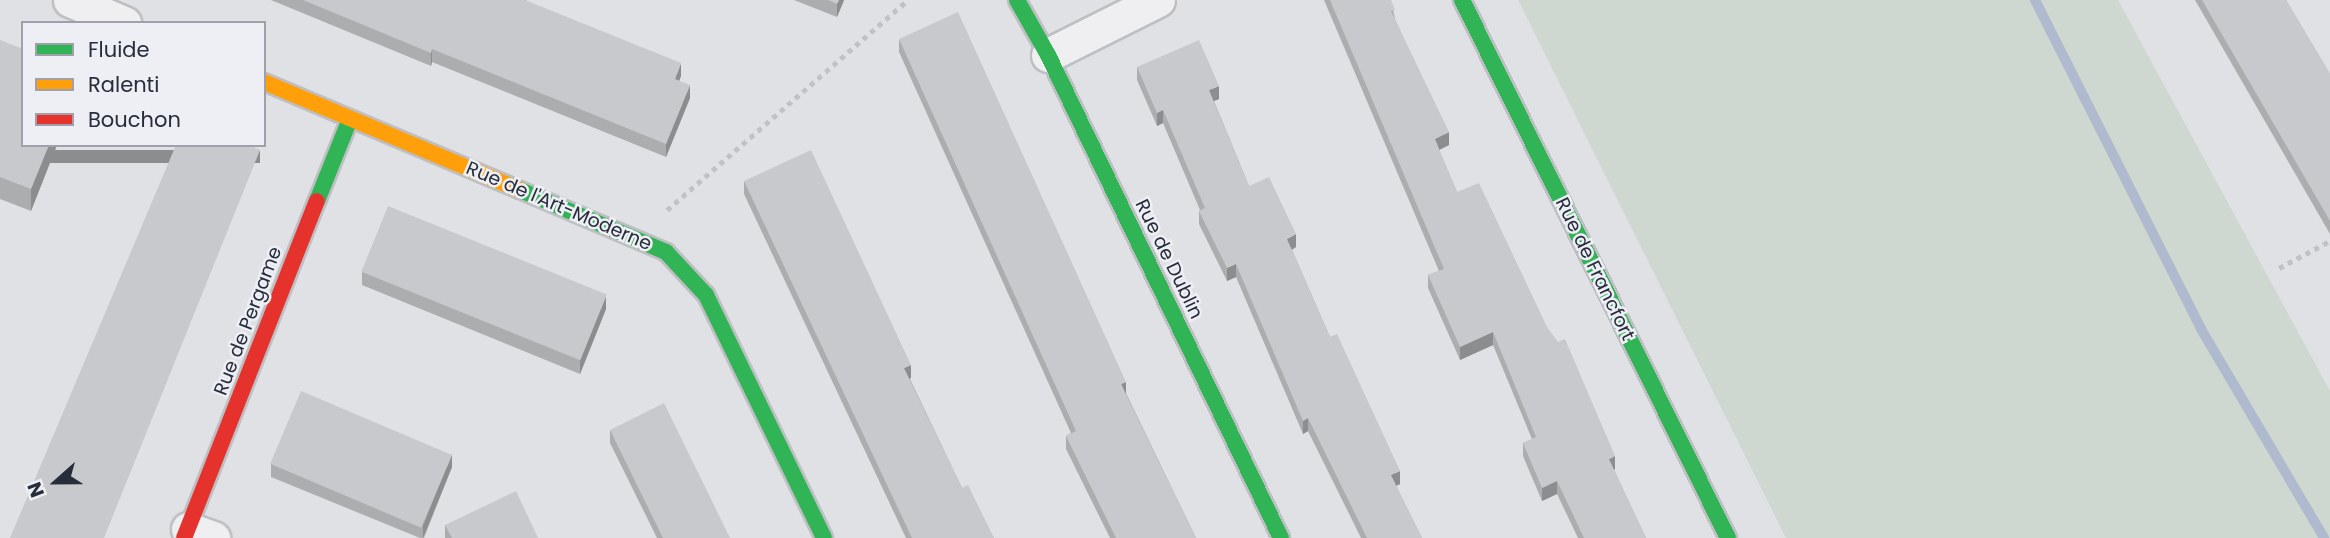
<!DOCTYPE html>
<style>
body{margin:0}
#map{position:relative;width:2330px;height:538px;overflow:hidden;background:#e0e1e4;font-family:Poppins,sans-serif}
div>[style]{position:absolute}
.green>*{inset:0;background:#cfd8d0}
.stream>*{height:10px;margin:-5px;padding:0 5px;transform-origin:5px;border-radius:5px;background:#b0bace}
.path>*{height:4.5px;margin-top:-2.25px;transform-origin:0;background:repeating-linear-gradient(90deg,#c1c2c7 0 5px,transparent 0 10px)}
.roads{filter:drop-shadow(2px 0 #bebfc2) drop-shadow(-2px 0 #bebfc2) drop-shadow(0 2px #bebfc2) drop-shadow(0 -2px #bebfc2)}
.street>*{height:33px;margin:-16.5px;padding:0 16.5px;transform-origin:16.5px;border-radius:16.5px;background:#efeff1}
.fast>*{height:16px;margin:-8px;padding:0 8px;transform-origin:8px;border-radius:8px;background:#30b455}
.slow>*{height:16px;margin:-8px;padding:0 8px;transform-origin:8px;border-radius:8px;background:#ff9f0a}
.jam>*{height:16px;margin:-8px;padding:0 8px;transform-origin:8px;border-radius:8px;background:#e5322d}
.wall>*{inset:0;background:#acadaf}
.shaded-wall>*{inset:0;background:#8c8d8f;transform-origin:0 0}
.building>*{inset:0;background:#c8c9cc;transform-origin:0 0}
span{translate:-50% -50%;white-space:nowrap;text-align:center;line-height:1.15;-webkit-text-stroke:5px #edeff4;paint-order:stroke}
.street-label{font-size:19px;color:#282d3c}
.legend{position:absolute;left:21px;top:21px;width:245px;height:126px;box-sizing:border-box;background:#edeff4;border:2px solid #9ea1aa;margin:0;padding:9px 12px;list-style:none;font-size:21px;color:#282d3c}
.legend li{display:flex;align-items:center;gap:14px;height:35px}
.legend b{width:35px;border:2px solid #9ea1aa}
.north{position:absolute;left:21px;top:447px;width:70px;height:70px;-webkit-text-stroke:5px #edeff4;paint-order:stroke;rotate:249deg;font-size:19px;font-weight:700;line-height:28px;text-align:center;color:#282d3c}
.north::after{content:'';display:block;margin:auto;width:24px;height:32px;background:#282d3c;clip-path:polygon(50% 0,100% 100%,50% 72%,0 100%)}
</style>
<div id="map">
<div class="green">
<div style="clip-path:polygon(1518px 0,2118px 0,2330px 391px,2330px 538px,1786px 538px)"></div>
</div>
<div class="stream">
<div style="left:2035px;top:0;width:369px;rotate:63.2deg"></div>
<div style="left:2201px;top:329px;width:243px;rotate:59.5deg"></div>
</div>
<div class="path">
<div style="left:667px;top:210px;width:320px;rotate:-41.1deg"></div>
<div style="left:2279px;top:268px;width:58px;rotate:-27.9deg"></div>
</div>
<div class="roads">
<div class="street">
<div style="left:70px;top:0;width:59px;rotate:23.1deg"></div>
<div style="left:1048px;top:55px;width:123px;rotate:-26.6deg"></div>
<div style="left:188px;top:529px;width:27px;rotate:20deg"></div>
</div>
<div class="fast">
<div style="left:1017px;top:0;width:63px;rotate:60.6deg"></div>
<div style="left:1048px;top:55px;width:536px;rotate:64.25deg"></div>
<div style="left:1462px;top:0;width:600px;rotate:63.69deg"></div>
<div style="left:520px;top:190px;width:159px;rotate:23deg"></div>
<div style="left:666px;top:252px;width:59px;rotate:47.1deg"></div>
<div style="left:706px;top:295px;width:270px;rotate:64.1deg"></div>
<div style="left:317px;top:201px;width:88px;rotate:-68.1deg"></div>
</div>
<div class="slow">
<div style="left:264px;top:82px;width:278px;rotate:22.9deg"></div>
</div>
<div class="jam">
<div style="left:184px;top:538px;width:362px;rotate:-68.5deg"></div>
</div>
</div>
<div class="wall">
<div style="clip-path:polygon(271px 0,525px 0,681px 76px,679px 81px,690px 98px,666px 157px,432px 62px,431px 66px)"></div>
<div style="clip-path:polygon(794px 0,844px 0,837px 17px)"></div>
<div style="clip-path:polygon(1324px 0,1391px 0,1395px 19px,1449px 145px,1439px 150px,1457px 192px,1615px 469px,1614px 470px,1646px 538px,1578px 538px,1557px 494px,1542px 501px,1523px 456px,1523px 443px,1532px 439px,1493px 345px,1460px 360px,1428px 288px,1428px 275px,1439px 271px)"></div>
<div style="clip-path:polygon(2195px 0,2286px 0,2330px 74px,2330px 234px)"></div>
<div style="clip-path:polygon(899px 39px,1126px 393px,1196px 538px,1110px 538px,1066px 449px,1066px 436px,1071px 433px,899px 52px)"></div>
<div style="clip-path:polygon(0 40px,57px 145px,31px 211px,0 199px)"></div>
<div style="clip-path:polygon(1137px 67px,1219px 99px,1214px 101px,1249px 186px,1296px 247px,1292px 250px,1330px 337px,1400px 484px,1396px 486px,1422px 538px,1361px 538px,1308px 431px,1303px 434px,1236px 277px,1227px 281px,1199px 224px,1199px 211px,1200px 210px,1163px 123px,1157px 126px,1137px 80px)"></div>
<div style="clip-path:polygon(744px 181px,911px 378px,910px 379px,962px 488px,994px 538px,906px 538px,744px 194px)"></div>
<div style="clip-path:polygon(362px 272px,606px 309px,580px 374px,362px 285px)"></div>
<div style="clip-path:polygon(610px 430px,730px 538px,657px 538px,610px 443px)"></div>
<div style="clip-path:polygon(271px 464px,452px 467px,424px 538px,420px 538px,271px 477px)"></div>
<div style="clip-path:polygon(445px 525px,538px 538px,445px 538px)"></div>
</div>
<div class="shaded-wall">
<div style="clip-path:polygon(839px 0,844px 0,837px 17px,837px 4px)"></div>
<div style="clip-path:polygon(432px 49px,432px 62px,431px 66px,431px 53px)"></div>
<div style="clip-path:polygon(681px 63px,681px 76px,675px 92px,675px 79px)"></div>
<div style="clip-path:polygon(690px 85px,690px 98px,666px 157px,666px 144px)"></div>
<div style="clip-path:polygon(1219px 86px,1219px 99px,1209px 103px,1209px 90px)"></div>
<div style="clip-path:polygon(1163px 110px,1163px 123px,1157px 126px,1157px 113px)"></div>
<div style="clip-path:polygon(1449px 132px,1449px 145px,1435px 152px,1435px 139px)"></div>
<div style="clip-path:polygon(49px 145px,57px 145px,31px 211px,31px 189px)"></div>
<div style="left:260px;top:150px;width:13px;height:418px;rotate:90deg"></div>
<div style="clip-path:polygon(1296px 234px,1296px 247px,1287px 252px,1287px 239px)"></div>
<div style="clip-path:polygon(1236px 264px,1236px 277px,1227px 281px,1227px 268px)"></div>
<div style="clip-path:polygon(606px 296px,606px 309px,580px 374px,580px 361px)"></div>
<div style="clip-path:polygon(1493px 332px,1493px 345px,1460px 360px,1460px 347px)"></div>
<div style="clip-path:polygon(911px 365px,911px 378px,904px 381px,904px 368px)"></div>
<div style="clip-path:polygon(1126px 382px,1126px 395px,1121px 384px)"></div>
<div style="clip-path:polygon(1308px 418px,1308px 431px,1303px 434px,1303px 421px)"></div>
<div style="clip-path:polygon(452px 454px,452px 467px,423px 538px,423px 526px)"></div>
<div style="clip-path:polygon(1615px 456px,1615px 469px,1609px 472px,1609px 459px)"></div>
<div style="clip-path:polygon(1400px 471px,1400px 484px,1391px 488px,1391px 475px)"></div>
<div style="clip-path:polygon(1557px 481px,1557px 494px,1542px 501px,1542px 488px)"></div>
</div>
<div class="building">
<div style="clip-path:polygon(303px 0,525px 0,681px 63px,675px 79px,690px 85px,666px 144px,432px 49px,431px 53px)"></div>
<div style="clip-path:polygon(828px 0,839px 0,837px 4px)"></div>
<div style="clip-path:polygon(1330px 0,1391px 0,1395px 10px,1391px 11px,1449px 132px,1435px 139px,1457px 192px,1479px 183px,1547px 327px,1558px 342px,1565px 339px,1615px 456px,1609px 459px,1646px 538px,1584px 538px,1557px 481px,1542px 488px,1523px 443px,1536px 437px,1493px 332px,1460px 347px,1428px 275px,1444px 269px)"></div>
<div style="clip-path:polygon(2202px 0,2286px 0,2330px 74px,2330px 221px)"></div>
<div style="clip-path:polygon(958px 12px,1126px 382px,1121px 384px,1196px 538px,1116px 538px,1066px 436px,1076px 431px,899px 39px)"></div>
<div style="clip-path:polygon(0 40px,23px 49px,23px 145px,49px 145px,31px 189px,0 177px)"></div>
<div style="clip-path:polygon(1199px 40px,1219px 86px,1209px 90px,1249px 186px,1269px 177px,1296px 234px,1287px 239px,1330px 337px,1337px 334px,1400px 471px,1391px 475px,1422px 538px,1367px 538px,1308px 418px,1303px 421px,1236px 264px,1227px 268px,1199px 211px,1205px 208px,1163px 110px,1157px 113px,1137px 67px)"></div>
<div style="clip-path:polygon(176px 145px,249px 145px,260px 150px,104px 538px,10px 538px)"></div>
<div style="clip-path:polygon(811px 150px,911px 365px,904px 368px,962px 488px,968px 485px,994px 538px,912px 538px,744px 181px)"></div>
<div style="left:388px;top:206px;width:236px;height:71px;rotate:22deg"></div>
<div style="left:301px;top:391px;width:164px;height:79px;rotate:23deg"></div>
<div style="clip-path:polygon(664px 403px,730px 538px,663px 538px,610px 430px)"></div>
<div style="clip-path:polygon(516px 491px,538px 538px,452px 538px,445px 525px)"></div>
</div>
<div class="street-label">
<span style="left:559px;top:206px;rotate:23deg">Rue de l'Art-Moderne</span>
<span style="left:1169px;top:259px;rotate:64deg">Rue de Dublin</span>
<span style="left:1595px;top:269px;rotate:64deg">Rue de Francfort</span>
<span style="left:248px;top:321px;rotate:-69deg">Rue de Pergame</span>
</div>
<ul class="legend">
<li><b style="height:9px;background:#30b455"></b>Fluide</li>
<li><b style="height:9px;background:#ff9f0a"></b>Ralenti</li>
<li><b style="height:9px;background:#e5322d"></b>Bouchon</li>
</ul>
<div class="north">N</div>
</div>
